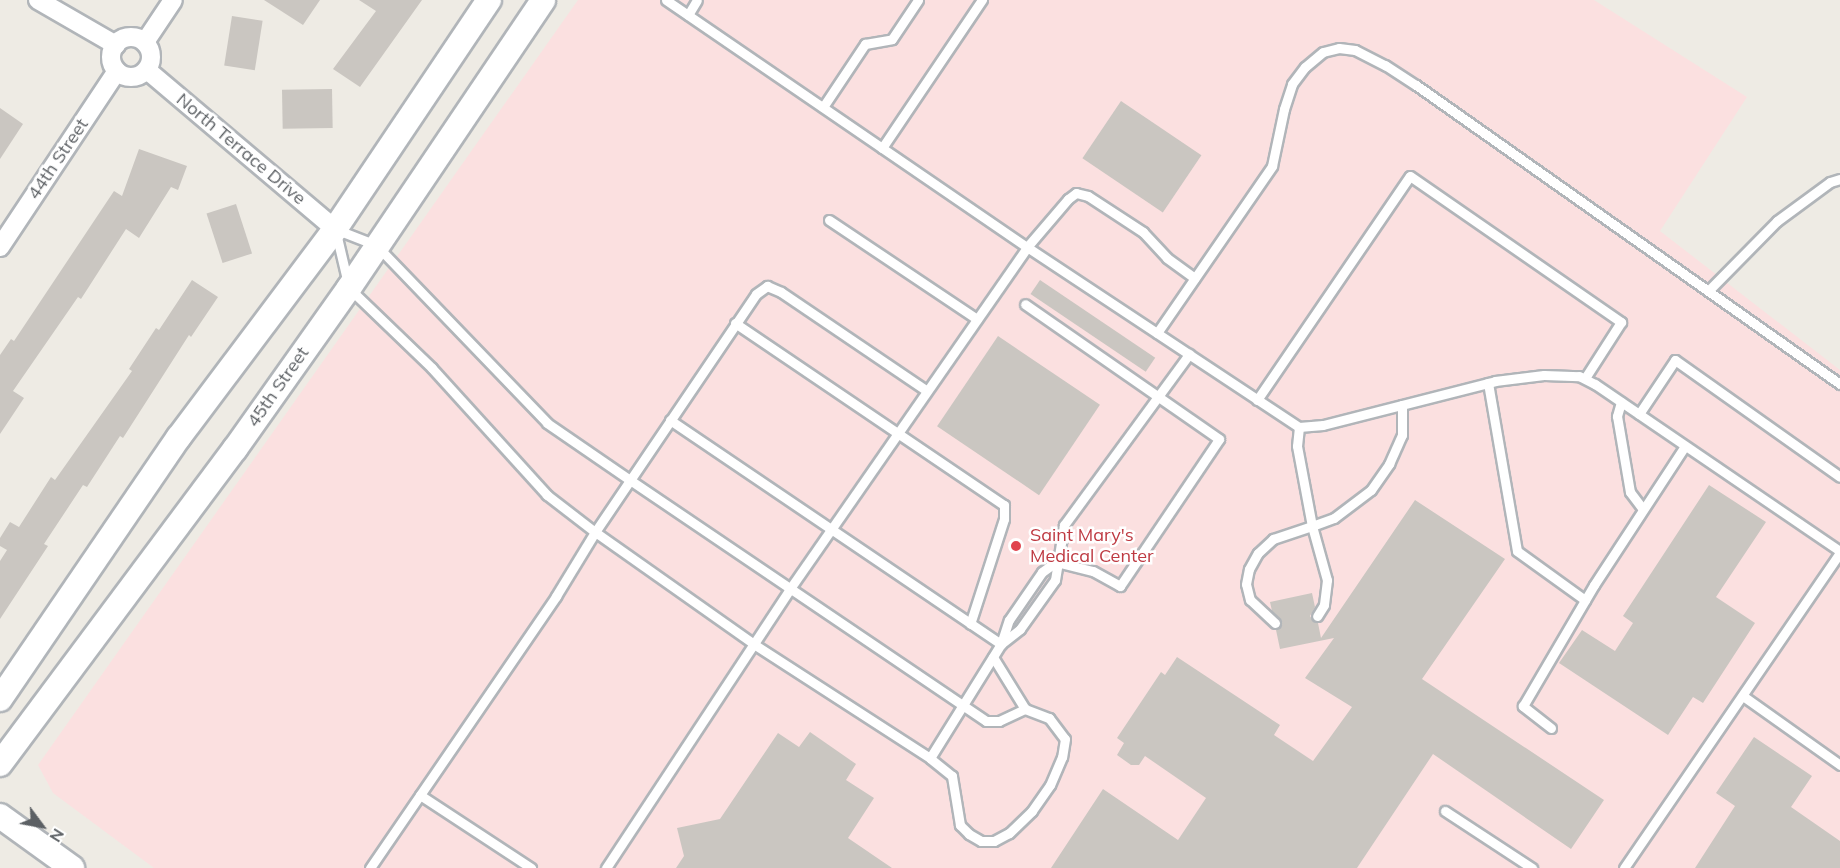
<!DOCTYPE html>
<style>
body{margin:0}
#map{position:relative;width:1840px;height:868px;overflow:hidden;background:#eeebe4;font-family:Mulish,sans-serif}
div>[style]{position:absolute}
.medical>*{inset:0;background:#fbe0e0}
.building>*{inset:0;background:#cac6c1;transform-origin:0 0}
.roads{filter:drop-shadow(2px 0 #b1b5b9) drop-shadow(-2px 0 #b1b5b9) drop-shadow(0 2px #b1b5b9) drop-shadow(0 -2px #b1b5b9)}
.service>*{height:9px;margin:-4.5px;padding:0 4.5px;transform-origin:4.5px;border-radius:4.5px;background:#fff}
.minor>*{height:18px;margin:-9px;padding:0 9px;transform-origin:9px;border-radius:9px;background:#fff}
.minor>.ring{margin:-9px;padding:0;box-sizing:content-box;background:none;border:18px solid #fff;border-radius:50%}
.secondary>*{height:24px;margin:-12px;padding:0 12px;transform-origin:12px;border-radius:12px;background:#fff}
.dots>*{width:16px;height:16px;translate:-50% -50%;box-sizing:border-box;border:3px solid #fff;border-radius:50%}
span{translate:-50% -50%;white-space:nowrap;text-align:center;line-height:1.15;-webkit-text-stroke:5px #fff;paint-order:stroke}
.street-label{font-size:18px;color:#5c6064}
.health-label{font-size:18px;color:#be3a42}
.left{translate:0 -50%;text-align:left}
.north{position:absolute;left:12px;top:796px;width:60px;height:60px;-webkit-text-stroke:4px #fff;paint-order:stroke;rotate:122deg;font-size:16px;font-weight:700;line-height:24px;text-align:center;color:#5c6064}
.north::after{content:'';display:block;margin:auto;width:21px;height:27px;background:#5c6064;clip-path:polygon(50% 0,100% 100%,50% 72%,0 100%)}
</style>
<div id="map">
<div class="medical">
<div style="clip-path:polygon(578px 0,1594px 0,1747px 97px,1660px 231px,1840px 370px,1840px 868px,154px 868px,53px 793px,38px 765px)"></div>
</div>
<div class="building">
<div style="clip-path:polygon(264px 0,320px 0,303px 25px)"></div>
<div style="clip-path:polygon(359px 0,422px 0,360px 87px,333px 69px,376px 11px)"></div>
<div style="left:232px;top:16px;width:31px;height:50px;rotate:9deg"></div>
<div style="left:332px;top:89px;width:39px;height:50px;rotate:89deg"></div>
<div style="left:1121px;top:101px;width:97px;height:69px;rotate:34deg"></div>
<div style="clip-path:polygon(0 108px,23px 124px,0 159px)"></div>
<div style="clip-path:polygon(139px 149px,187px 166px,178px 190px,171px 187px,139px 238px,126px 229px,81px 299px,78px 297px,13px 391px,24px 398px,0 434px,0 355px,11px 339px,14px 341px,114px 191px,122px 196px)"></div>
<div style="left:236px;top:204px;width:52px;height:31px;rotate:72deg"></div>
<div style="clip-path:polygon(192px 280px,218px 297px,191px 337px,189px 335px,123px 438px,120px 436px,87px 487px,83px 485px,44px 544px,48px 546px,0 619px,0 561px,7px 550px,0 546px,0 538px,10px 522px,19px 527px,51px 477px,55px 480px,132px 371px,129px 369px,156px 328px,159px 330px)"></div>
<div style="left:1040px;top:280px;width:139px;height:17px;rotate:34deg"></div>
<div style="left:998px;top:336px;width:123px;height:109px;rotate:34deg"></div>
<div style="clip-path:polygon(1709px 485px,1766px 522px,1716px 597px,1755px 623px,1703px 703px,1693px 697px,1668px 735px,1559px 663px,1582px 630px,1615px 651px,1633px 623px,1623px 616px)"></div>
<div style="clip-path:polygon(1415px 500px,1505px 559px,1422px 679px,1604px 800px,1571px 849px,1433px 754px,1357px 868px,1051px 868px,1103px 789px,1178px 840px,1206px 798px,1145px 756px,1139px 765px,1131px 765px,1117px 755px,1124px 743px,1117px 738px,1161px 672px,1165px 675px,1177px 657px,1280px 725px,1274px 735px,1313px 761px,1352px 707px,1305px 678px,1334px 638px,1280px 649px,1276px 630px,1282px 622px,1272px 611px,1270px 602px,1312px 593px,1315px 607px,1310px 616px,1313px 621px,1318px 623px,1321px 638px)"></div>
<div style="clip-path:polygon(810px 732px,856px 764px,846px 780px,874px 798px,848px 838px,892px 868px,676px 868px,684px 856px,677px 828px,720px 819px,778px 733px,799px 747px)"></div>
<div style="clip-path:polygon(1754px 737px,1812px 776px,1791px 807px,1840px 841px,1840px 868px,1695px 868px,1735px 806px,1716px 793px)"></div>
</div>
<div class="roads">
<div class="service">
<div style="left:666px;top:0;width:437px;rotate:34.4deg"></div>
<div style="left:1027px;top:247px;width:326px;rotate:33.5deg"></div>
<div style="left:1299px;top:427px;width:24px;rotate:-5deg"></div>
<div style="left:1323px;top:425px;width:178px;rotate:-14.3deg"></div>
<div style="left:1495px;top:381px;width:49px;rotate:-7deg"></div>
<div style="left:1544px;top:375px;width:35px;rotate:2deg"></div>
<div style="left:1579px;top:376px;width:18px;rotate:27deg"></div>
<div style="left:1595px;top:384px;width:297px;rotate:34.3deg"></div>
<div style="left:688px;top:15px;width:17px;rotate:-59deg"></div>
<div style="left:823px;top:107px;width:76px;rotate:-56.3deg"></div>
<div style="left:865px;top:44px;width:27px;rotate:-10deg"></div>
<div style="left:892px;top:39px;width:47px;rotate:-56.3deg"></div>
<div style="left:882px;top:148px;width:179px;rotate:-56deg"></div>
<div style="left:829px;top:220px;width:178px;rotate:33.8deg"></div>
<div style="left:335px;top:229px;width:44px;rotate:21.3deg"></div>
<div style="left:376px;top:245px;width:247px;rotate:46.1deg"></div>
<div style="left:547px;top:423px;width:101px;rotate:34.5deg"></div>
<div style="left:630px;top:480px;width:430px;rotate:34.1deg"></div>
<div style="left:986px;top:721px;width:13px"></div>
<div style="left:999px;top:721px;width:29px;rotate:-25deg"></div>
<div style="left:1025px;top:709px;width:26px;rotate:21deg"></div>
<div style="left:1049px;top:718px;width:26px;rotate:53deg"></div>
<div style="left:1065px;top:739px;width:18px;rotate:99deg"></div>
<div style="left:1062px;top:757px;width:30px;rotate:113deg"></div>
<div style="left:1050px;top:785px;width:32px;rotate:125deg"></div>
<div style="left:1032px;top:811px;width:32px;rotate:136deg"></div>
<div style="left:1009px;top:833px;width:17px;rotate:152deg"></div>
<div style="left:994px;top:841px;width:13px;rotate:180deg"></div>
<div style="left:981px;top:841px;width:14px;rotate:-150deg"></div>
<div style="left:969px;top:834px;width:13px;rotate:-135deg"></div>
<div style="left:960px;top:825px;width:50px;rotate:-99.3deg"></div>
<div style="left:952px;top:776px;width:28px;rotate:-141deg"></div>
<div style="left:930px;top:758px;width:210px;rotate:-147.1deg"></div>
<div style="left:754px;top:644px;width:194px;rotate:-144.8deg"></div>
<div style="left:595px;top:532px;width:61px;rotate:-142.4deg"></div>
<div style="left:547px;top:495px;width:171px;rotate:-132.2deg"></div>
<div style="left:432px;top:368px;width:115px;rotate:-136.1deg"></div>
<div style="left:349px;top:288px;width:61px;rotate:-103.3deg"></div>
<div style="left:1709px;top:290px;width:97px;rotate:-45.4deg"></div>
<div style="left:1777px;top:221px;width:66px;rotate:-36.3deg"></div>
<div style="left:1830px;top:182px;width:10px;rotate:-17deg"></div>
<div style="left:735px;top:323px;width:325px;rotate:34.1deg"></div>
<div style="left:1004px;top:505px;width:14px;rotate:90deg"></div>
<div style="left:1004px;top:519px;width:110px;rotate:107.9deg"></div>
<div style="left:1157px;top:333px;width:203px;rotate:-55.4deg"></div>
<div style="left:1272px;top:166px;width:58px;rotate:-78.1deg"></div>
<div style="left:1284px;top:109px;width:26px;rotate:-72deg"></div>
<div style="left:1292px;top:84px;width:21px;rotate:-53deg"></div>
<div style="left:1305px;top:67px;width:23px;rotate:-40deg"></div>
<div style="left:1323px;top:52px;width:16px;rotate:-14deg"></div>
<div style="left:1339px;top:48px;width:16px;rotate:7deg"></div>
<div style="left:1355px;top:50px;width:34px;rotate:27deg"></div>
<div style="left:1385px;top:65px;width:37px;rotate:33deg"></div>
<div style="left:1416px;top:85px;width:519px;rotate:35.19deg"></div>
<div style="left:1488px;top:383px;width:170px;rotate:80.2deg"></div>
<div style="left:1517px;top:551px;width:84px;rotate:35.8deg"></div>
<div style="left:1257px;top:400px;width:271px;rotate:-55.7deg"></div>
<div style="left:1410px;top:176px;width:257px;rotate:34.7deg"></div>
<div style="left:1621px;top:322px;width:67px;rotate:122.7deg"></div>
<div style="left:1621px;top:402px;width:15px;rotate:106deg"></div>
<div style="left:1617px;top:416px;width:77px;rotate:80.3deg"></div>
<div style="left:1630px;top:492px;width:21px;rotate:53deg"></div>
<div style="left:1639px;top:414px;width:65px;rotate:-56.3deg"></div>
<div style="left:1675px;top:360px;width:202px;rotate:35.3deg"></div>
<div style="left:670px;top:420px;width:400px;rotate:34.1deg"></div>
<div style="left:1299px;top:427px;width:19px;rotate:96deg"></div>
<div style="left:1297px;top:446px;width:81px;rotate:79.4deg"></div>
<div style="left:1312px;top:526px;width:23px;rotate:-20deg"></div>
<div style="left:1334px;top:518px;width:46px;rotate:-37.1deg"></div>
<div style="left:1371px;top:490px;width:32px;rotate:-55deg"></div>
<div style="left:1389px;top:464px;width:32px;rotate:-66deg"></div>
<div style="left:1402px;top:435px;width:30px;rotate:-90deg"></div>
<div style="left:1275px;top:623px;width:34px;rotate:-137deg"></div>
<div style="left:1250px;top:600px;width:16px;rotate:-104deg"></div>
<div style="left:1246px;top:584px;width:15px;rotate:-79deg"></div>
<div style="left:1249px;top:569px;width:18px;rotate:-61deg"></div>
<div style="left:1258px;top:553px;width:21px;rotate:-43deg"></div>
<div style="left:1273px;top:539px;width:41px;rotate:-18.4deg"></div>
<div style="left:1312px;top:526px;width:56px;rotate:74.5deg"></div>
<div style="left:1327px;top:580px;width:25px;rotate:97deg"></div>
<div style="left:1324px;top:605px;width:13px;rotate:122deg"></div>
<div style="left:1001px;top:644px;width:24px;rotate:-38deg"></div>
<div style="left:1020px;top:629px;width:60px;rotate:-54.5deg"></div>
<div style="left:1055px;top:580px;width:56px;rotate:-80.7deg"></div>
<div style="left:1064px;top:525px;width:212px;rotate:-53.8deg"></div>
<div style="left:993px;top:657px;width:61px;rotate:58.4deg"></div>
<div style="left:1743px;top:696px;width:119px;rotate:35.4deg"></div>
<div style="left:1551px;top:728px;width:36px;rotate:-142deg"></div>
<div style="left:1523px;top:706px;width:140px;rotate:-59.6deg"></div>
<div style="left:1594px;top:585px;width:166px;rotate:-56.8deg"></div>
<div style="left:930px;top:758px;width:134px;rotate:-58.1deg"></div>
<div style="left:1001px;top:644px;width:25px;rotate:-72deg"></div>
<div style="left:1009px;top:620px;width:58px;rotate:-55.5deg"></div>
<div style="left:1042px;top:572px;width:17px;rotate:-36deg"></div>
<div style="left:1056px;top:562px;width:38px;rotate:14deg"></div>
<div style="left:1093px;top:571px;width:31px;rotate:29deg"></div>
<div style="left:1120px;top:586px;width:177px;rotate:-56deg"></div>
<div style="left:1219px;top:439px;width:236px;rotate:-145.2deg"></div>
<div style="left:420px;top:795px;width:133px;rotate:33.3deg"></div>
<div style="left:1445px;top:811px;width:104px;rotate:33.2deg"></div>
<div style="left:370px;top:868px;width:330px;rotate:-55.6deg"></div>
<div style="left:556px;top:596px;width:75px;rotate:-58.6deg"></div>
<div style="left:595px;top:532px;width:287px;rotate:-55.9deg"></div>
<div style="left:756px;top:294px;width:14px;rotate:-36deg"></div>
<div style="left:767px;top:286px;width:15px;rotate:23deg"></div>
<div style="left:781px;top:292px;width:176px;rotate:34.1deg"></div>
<div style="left:606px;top:868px;width:333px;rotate:-56.6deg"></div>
<div style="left:789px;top:590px;width:417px;rotate:-55.2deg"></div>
<div style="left:1027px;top:247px;width:63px;rotate:-49.5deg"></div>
<div style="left:1068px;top:199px;width:10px;rotate:-37deg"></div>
<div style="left:1076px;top:193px;width:12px;rotate:14deg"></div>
<div style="left:1088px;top:196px;width:66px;rotate:33.2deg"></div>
<div style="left:1143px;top:232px;width:35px;rotate:47deg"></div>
<div style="left:1167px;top:258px;width:34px;rotate:36deg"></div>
<div style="left:1624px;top:868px;width:383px;rotate:-55.6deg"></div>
</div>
<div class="minor">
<div style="left:38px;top:0;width:90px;rotate:30deg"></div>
<div class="ring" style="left:111px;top:37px;width:22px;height:22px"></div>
<div style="left:145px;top:42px;width:50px;rotate:-56.3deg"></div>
<div style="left:147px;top:70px;width:246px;rotate:40.2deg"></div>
<div style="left:0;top:247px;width:211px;rotate:-56.4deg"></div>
</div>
<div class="secondary">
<div style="left:0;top:699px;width:317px;rotate:-55.7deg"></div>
<div style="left:179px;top:437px;width:260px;rotate:-53.1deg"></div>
<div style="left:335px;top:229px;width:276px;rotate:-56.1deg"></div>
<div style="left:0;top:764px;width:393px;rotate:-53.3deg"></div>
<div style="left:235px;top:449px;width:197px;rotate:-54.7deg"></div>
<div style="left:349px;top:288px;width:347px;rotate:-56deg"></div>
<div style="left:0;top:816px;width:89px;rotate:35.8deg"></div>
</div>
</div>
<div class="dots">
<div style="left:1016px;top:546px;background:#e0444e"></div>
</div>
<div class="street-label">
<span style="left:241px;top:149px;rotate:40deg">North Terrace Drive</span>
<span style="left:58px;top:159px;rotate:-56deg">44th Street</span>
<span style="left:278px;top:387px;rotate:-55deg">45th Street</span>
</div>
<div class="health-label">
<span class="left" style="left:1030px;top:546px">Saint Mary's<br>Medical Center</span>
</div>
<div class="north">N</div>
</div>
